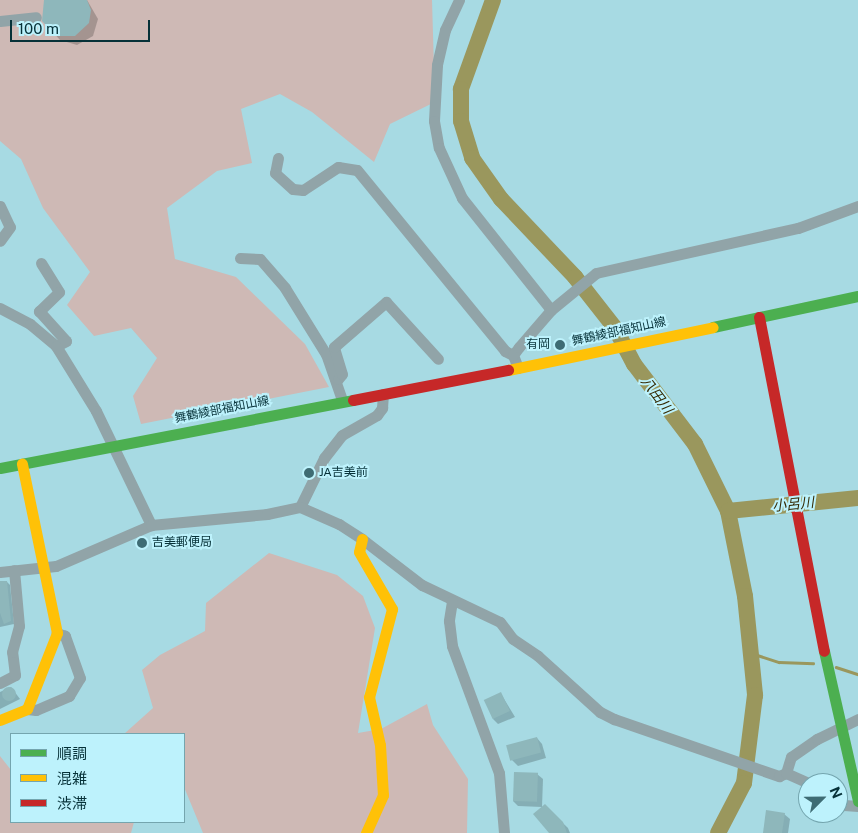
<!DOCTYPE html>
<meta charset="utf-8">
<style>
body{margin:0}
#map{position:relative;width:858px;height:833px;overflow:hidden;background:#a7dae3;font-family:"Public Sans","Noto Sans JP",sans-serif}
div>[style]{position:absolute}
.green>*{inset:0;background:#ceb9b5}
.shadow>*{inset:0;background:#0003}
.stream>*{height:2.5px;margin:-1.25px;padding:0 1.25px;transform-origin:1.25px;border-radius:1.25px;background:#9a975d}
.river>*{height:16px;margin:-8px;padding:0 8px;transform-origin:8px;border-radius:8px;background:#9a975d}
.building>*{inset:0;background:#8eb7bb;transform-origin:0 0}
.round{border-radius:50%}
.street>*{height:11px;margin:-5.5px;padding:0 5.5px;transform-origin:5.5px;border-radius:5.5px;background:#91a4a8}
.fast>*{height:11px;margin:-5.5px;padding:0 5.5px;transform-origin:5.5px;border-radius:5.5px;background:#4caf50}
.slow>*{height:11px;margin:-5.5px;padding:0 5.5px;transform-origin:5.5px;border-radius:5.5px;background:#ffc107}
.jam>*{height:11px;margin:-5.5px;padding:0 5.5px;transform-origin:5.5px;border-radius:5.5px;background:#c62828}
.dots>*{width:14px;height:14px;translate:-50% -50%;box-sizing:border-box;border:2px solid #bdf2fc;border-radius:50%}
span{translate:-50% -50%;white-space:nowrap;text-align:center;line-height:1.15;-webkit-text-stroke:4px #bdf2fc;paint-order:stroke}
.street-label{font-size:12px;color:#063138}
.poi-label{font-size:12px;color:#063138}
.right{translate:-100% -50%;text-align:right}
.left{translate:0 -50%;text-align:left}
.water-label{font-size:14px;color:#342903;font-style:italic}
.legend{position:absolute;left:10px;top:733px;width:175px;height:90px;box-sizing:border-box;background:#bdf2fc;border:1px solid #74a5ae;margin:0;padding:6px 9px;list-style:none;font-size:15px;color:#063138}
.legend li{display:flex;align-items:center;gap:10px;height:25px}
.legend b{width:25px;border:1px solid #74a5ae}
.north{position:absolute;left:798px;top:773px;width:50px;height:50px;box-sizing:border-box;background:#bdf2fc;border:1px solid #74a5ae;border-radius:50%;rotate:67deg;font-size:14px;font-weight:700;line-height:20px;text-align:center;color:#063138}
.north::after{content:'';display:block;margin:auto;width:18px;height:22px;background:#3e6c74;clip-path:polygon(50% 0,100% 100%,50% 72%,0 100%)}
.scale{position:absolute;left:10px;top:20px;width:140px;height:22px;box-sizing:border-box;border:2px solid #063138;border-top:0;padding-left:6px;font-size:15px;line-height:18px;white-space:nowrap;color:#063138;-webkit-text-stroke:4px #bdf2fc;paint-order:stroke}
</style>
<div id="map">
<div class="green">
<div style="clip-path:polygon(0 0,432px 0,435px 102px,390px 124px,374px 162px,312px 112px,280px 94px,241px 109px,252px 163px,217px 171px,167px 208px,175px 259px,236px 277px,305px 344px,329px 387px,141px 424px,133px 396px,157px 358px,131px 328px,94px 336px,67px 305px,90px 272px,43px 208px,21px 159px,0 141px)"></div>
<div style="clip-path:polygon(269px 553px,337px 575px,363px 596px,375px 628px,358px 733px,381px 729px,427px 704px,433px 725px,468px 779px,467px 833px,203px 833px,184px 787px,184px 734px,124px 734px,153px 708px,142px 670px,160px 655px,205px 631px,206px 603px)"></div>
<div style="clip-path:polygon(0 756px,11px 770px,11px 822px,134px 822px,131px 833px,0 833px)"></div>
</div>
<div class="shadow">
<div style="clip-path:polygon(46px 0,87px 0,98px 19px,93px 36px,77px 45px,60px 40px,43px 21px)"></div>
<div style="clip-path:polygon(7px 582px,10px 585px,14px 624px,0 627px,0 583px)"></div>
<div style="clip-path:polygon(11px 687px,20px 699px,0 709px,0 692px)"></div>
<div style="clip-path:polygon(501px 694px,515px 717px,498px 724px,493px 719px)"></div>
<div style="clip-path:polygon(537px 738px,542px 744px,546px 758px,518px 766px,512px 760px)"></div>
<div style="clip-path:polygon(537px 774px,543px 779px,542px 807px,518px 806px,513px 801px)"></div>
<div style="clip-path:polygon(545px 806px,568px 828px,570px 833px,551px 833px)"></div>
<div style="clip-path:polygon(784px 814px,790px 819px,788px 833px,764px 833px)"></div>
</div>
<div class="stream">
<div style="left:751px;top:653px;width:29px;rotate:18deg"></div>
<div style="left:779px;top:662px;width:34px;rotate:2deg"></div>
<div style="left:836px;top:667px;width:23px;rotate:18deg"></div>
</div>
<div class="river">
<div style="left:493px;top:0;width:95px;rotate:109.8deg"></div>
<div style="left:461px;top:89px;width:32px;rotate:90deg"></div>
<div style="left:461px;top:121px;width:39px;rotate:73deg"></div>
<div style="left:472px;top:158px;width:50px;rotate:54.7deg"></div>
<div style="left:501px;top:199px;width:108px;rotate:46.5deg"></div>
<div style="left:575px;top:277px;width:65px;rotate:51.9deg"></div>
<div style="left:615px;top:328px;width:41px;rotate:62.2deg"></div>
<div style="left:634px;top:364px;width:101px;rotate:52.7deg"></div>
<div style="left:695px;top:444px;width:75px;rotate:63.8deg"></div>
<div style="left:728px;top:511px;width:87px;rotate:78.7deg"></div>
<div style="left:745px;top:596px;width:100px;rotate:84.2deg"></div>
<div style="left:755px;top:695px;width:89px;rotate:97.1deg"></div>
<div style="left:744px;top:783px;width:56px;rotate:117.5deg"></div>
<div style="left:728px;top:511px;width:131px;rotate:-5.7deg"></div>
</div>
<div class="building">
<div style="clip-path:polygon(44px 0,87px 0,91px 10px,89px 23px,75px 36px,56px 36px,42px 21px)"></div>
<div style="clip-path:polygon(0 581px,7px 581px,11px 621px,4px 624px,0 613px)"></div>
<div class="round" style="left:2px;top:687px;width:14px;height:14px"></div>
<div style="left:501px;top:692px;width:21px;height:19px;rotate:65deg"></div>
<div style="left:537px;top:737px;width:16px;height:32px;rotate:75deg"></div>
<div style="left:514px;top:772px;width:24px;height:29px;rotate:2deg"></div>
<div style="clip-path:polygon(545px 804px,563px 822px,567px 833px,549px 833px,533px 814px)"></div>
<div style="clip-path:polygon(766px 810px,785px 813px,782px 833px,763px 833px)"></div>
</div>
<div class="street">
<div style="left:459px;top:0;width:33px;rotate:115deg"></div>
<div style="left:445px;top:30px;width:36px;rotate:103deg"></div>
<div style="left:437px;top:65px;width:56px;rotate:93.1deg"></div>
<div style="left:434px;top:121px;width:27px;rotate:80deg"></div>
<div style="left:439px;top:148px;width:55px;rotate:65.3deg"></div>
<div style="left:462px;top:198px;width:143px;rotate:51.5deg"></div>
<div style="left:0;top:21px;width:36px;rotate:-6deg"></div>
<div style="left:278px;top:158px;width:15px;rotate:101deg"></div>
<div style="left:275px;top:173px;width:24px;rotate:42deg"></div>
<div style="left:293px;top:189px;width:10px;rotate:6deg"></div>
<div style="left:303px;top:190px;width:42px;rotate:-33.3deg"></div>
<div style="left:338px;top:167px;width:19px;rotate:9deg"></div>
<div style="left:357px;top:170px;width:234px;rotate:50.7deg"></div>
<div style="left:505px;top:351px;width:9px;rotate:27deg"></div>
<div style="left:0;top:206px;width:23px;rotate:65deg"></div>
<div style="left:10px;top:227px;width:17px;rotate:126deg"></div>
<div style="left:240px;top:258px;width:20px;rotate:3deg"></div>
<div style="left:260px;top:259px;width:38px;rotate:49deg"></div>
<div style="left:285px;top:288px;width:78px;rotate:58.2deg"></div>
<div style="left:326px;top:354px;width:49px;rotate:70.8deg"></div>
<div style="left:41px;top:263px;width:34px;rotate:58deg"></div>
<div style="left:59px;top:292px;width:28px;rotate:136deg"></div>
<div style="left:39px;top:311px;width:40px;rotate:48deg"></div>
<div style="left:66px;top:341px;width:11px;rotate:153deg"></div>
<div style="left:0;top:308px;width:34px;rotate:28deg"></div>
<div style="left:30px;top:324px;width:34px;rotate:40deg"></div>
<div style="left:56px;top:346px;width:76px;rotate:58.4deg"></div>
<div style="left:96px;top:411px;width:127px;rotate:64.2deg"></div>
<div style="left:518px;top:368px;width:14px;rotate:-111deg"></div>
<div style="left:513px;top:355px;width:10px;rotate:-53deg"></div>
<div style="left:519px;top:347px;width:49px;rotate:-49.1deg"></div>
<div style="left:551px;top:310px;width:58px;rotate:-39.4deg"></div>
<div style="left:596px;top:273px;width:207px;rotate:-12.6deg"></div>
<div style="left:798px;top:228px;width:64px;rotate:-20.1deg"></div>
<div style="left:338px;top:379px;width:6px;rotate:-51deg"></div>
<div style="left:342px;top:374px;width:28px;rotate:-107deg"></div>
<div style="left:334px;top:347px;width:69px;rotate:-40.9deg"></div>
<div style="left:386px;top:302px;width:77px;rotate:47.6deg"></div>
<div style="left:300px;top:507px;width:55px;rotate:-63.9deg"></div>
<div style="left:324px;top:458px;width:29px;rotate:-52deg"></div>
<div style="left:342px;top:435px;width:40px;rotate:-29.7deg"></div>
<div style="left:377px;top:415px;width:9px;rotate:-54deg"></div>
<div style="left:382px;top:408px;width:14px;rotate:-86deg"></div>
<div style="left:0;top:572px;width:56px;rotate:-6.1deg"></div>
<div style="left:56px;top:566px;width:103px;rotate:-23.3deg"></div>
<div style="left:151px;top:525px;width:117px;rotate:-5.4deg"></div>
<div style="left:267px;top:514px;width:34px;rotate:-12deg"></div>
<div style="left:300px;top:507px;width:43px;rotate:23.6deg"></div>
<div style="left:339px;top:524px;width:27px;rotate:33deg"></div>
<div style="left:362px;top:539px;width:76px;rotate:37.5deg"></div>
<div style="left:422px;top:585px;width:86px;rotate:25.4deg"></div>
<div style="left:500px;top:622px;width:21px;rotate:53deg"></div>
<div style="left:513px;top:639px;width:30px;rotate:34deg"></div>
<div style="left:538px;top:656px;width:84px;rotate:42.1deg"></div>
<div style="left:600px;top:712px;width:16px;rotate:27deg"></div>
<div style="left:614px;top:719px;width:175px;rotate:19.1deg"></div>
<div style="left:779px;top:776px;width:8px;rotate:-23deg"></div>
<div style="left:786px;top:773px;width:17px;rotate:-73deg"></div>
<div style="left:791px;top:757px;width:32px;rotate:-35deg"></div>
<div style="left:817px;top:739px;width:46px;rotate:-26deg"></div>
<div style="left:452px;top:601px;width:20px;rotate:99deg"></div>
<div style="left:449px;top:621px;width:25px;rotate:83deg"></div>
<div style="left:452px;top:646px;width:135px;rotate:69.7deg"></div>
<div style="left:499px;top:773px;width:60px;rotate:85.2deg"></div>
<div style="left:0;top:683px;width:17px;rotate:-28deg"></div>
<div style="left:15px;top:675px;width:23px;rotate:-97deg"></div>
<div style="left:12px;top:652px;width:27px;rotate:-75deg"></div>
<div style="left:19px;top:626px;width:56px;rotate:-95.1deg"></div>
<div style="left:27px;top:709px;width:9px;rotate:6deg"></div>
<div style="left:36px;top:710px;width:36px;rotate:-23deg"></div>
<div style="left:69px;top:696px;width:21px;rotate:-59deg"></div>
<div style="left:80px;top:678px;width:45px;rotate:-109.7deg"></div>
<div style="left:65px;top:636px;width:9px;rotate:-159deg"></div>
<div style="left:786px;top:773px;width:24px;rotate:24deg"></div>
<div style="left:838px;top:800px;width:8px;rotate:40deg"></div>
<div style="left:844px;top:805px;width:14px;rotate:4deg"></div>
</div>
<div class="fast">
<div style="left:713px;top:327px;width:148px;rotate:-12.1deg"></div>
<div style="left:0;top:468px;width:359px;rotate:-10.9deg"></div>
<div style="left:824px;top:651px;width:154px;rotate:77.2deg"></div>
</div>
<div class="slow">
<div style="left:508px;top:370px;width:209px;rotate:-11.8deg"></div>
<div style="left:362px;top:539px;width:13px;rotate:103deg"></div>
<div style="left:359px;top:552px;width:66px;rotate:59.9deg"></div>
<div style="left:392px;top:609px;width:91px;rotate:104.6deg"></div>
<div style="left:369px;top:697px;width:49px;rotate:77.1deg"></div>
<div style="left:380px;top:745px;width:50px;rotate:86.6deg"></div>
<div style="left:383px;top:795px;width:42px;rotate:114.1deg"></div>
<div style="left:0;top:720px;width:29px;rotate:-22deg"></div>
<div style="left:27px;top:709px;width:82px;rotate:-68.5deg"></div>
<div style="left:57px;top:633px;width:173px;rotate:-101.7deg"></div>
</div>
<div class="jam">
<div style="left:759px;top:317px;width:340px;rotate:79deg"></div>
<div style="left:353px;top:400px;width:158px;rotate:-11deg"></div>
</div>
<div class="dots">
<div style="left:560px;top:345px;background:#3e6c74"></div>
<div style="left:309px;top:473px;background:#3e6c74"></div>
<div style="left:142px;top:543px;background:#3e6c74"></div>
</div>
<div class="street-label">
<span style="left:619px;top:332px;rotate:-12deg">舞鶴綾部福知山線</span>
<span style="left:222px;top:410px;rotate:-11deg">舞鶴綾部福知山線</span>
</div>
<div class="poi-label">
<span class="right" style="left:550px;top:345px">有岡</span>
<span class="left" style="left:319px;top:473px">JA吉美前</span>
<span class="left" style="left:152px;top:543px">吉美郵便局</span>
</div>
<div class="water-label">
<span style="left:657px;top:395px;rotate:53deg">八田川</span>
<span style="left:793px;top:504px;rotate:-6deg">小呂川</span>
</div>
<ul class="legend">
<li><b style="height:6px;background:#4caf50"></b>順調</li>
<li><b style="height:6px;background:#ffc107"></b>混雑</li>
<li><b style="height:6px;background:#c62828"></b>渋滞</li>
</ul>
<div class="north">N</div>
<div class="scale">100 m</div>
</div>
